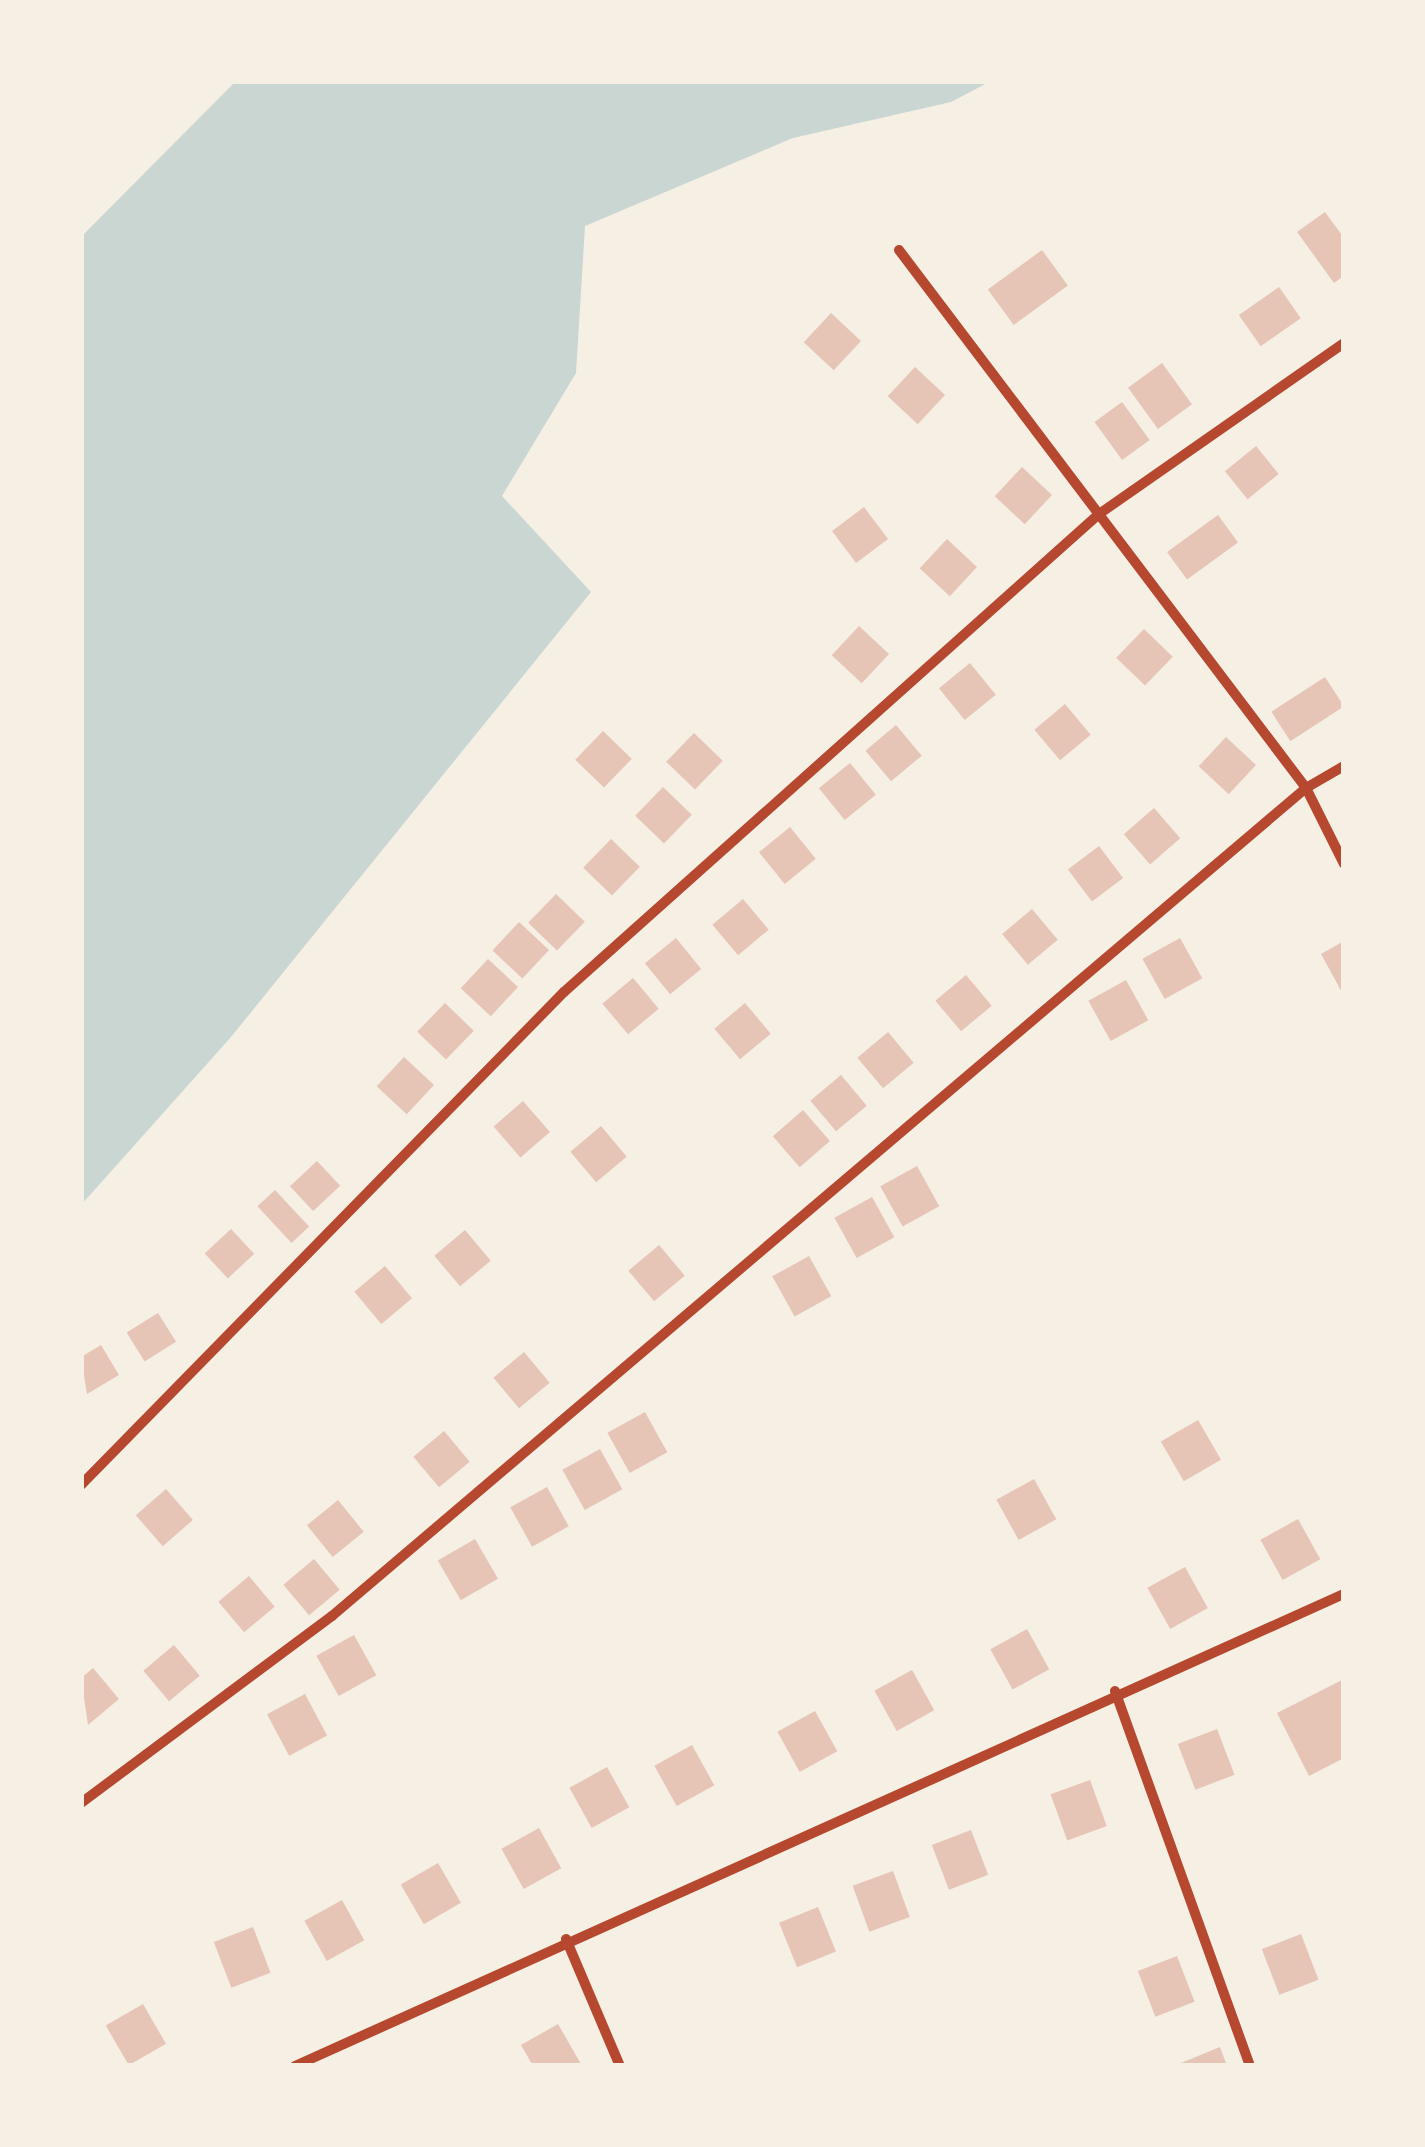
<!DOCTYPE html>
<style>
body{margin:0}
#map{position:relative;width:1425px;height:2147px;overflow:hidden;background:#f6efe4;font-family:"PT Sans",sans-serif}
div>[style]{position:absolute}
.water>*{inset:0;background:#c9d6d2}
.building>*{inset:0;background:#e6c5b7;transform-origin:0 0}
.minor>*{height:10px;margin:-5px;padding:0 5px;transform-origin:5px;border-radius:5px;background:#b5482f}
span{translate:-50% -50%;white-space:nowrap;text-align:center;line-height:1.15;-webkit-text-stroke:10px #f6efe4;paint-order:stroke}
.frame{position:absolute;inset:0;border:84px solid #f6efe4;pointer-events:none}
</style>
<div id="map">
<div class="water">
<div style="clip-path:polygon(236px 81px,991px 81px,951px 102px,793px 138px,585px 226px,576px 373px,502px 496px,591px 592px,231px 1037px,81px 1205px,81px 237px)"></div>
</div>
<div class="building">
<div style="clip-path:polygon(1325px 212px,1344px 238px,1344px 276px,1334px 283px,1297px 232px)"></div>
<div style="left:1042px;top:250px;width:44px;height:67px;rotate:54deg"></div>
<div style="left:1279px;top:287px;width:38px;height:49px;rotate:55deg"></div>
<div style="left:831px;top:313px;width:41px;height:40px;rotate:43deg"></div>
<div style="left:1162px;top:363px;width:51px;height:42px;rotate:54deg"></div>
<div style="left:915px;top:367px;width:41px;height:40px;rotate:43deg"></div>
<div style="left:1122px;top:402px;width:47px;height:34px;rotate:54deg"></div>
<div style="left:1256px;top:446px;width:36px;height:40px;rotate:51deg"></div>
<div style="left:1022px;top:467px;width:41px;height:40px;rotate:43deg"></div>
<div style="left:864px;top:507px;width:40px;height:40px;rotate:53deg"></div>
<div style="left:1218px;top:515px;width:34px;height:63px;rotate:54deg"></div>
<div style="left:947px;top:539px;width:41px;height:40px;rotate:43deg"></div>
<div style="left:859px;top:626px;width:41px;height:40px;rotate:43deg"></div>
<div style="left:1144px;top:629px;width:40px;height:40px;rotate:44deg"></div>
<div style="left:970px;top:663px;width:41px;height:40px;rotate:51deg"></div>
<div style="left:1325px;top:677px;width:35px;height:64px;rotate:57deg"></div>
<div style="left:1065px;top:704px;width:40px;height:40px;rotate:50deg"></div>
<div style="left:896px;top:725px;width:40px;height:40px;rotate:50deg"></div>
<div style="left:603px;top:731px;width:40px;height:40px;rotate:44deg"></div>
<div style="left:694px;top:733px;width:40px;height:40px;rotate:44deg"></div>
<div style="left:1226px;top:737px;width:41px;height:40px;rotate:43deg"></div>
<div style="left:850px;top:763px;width:41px;height:40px;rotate:51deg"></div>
<div style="left:663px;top:787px;width:40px;height:40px;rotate:44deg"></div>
<div style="left:1154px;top:808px;width:40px;height:40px;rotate:49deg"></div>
<div style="left:790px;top:827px;width:41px;height:40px;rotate:51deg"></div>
<div style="left:611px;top:839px;width:40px;height:40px;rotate:44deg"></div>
<div style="left:1099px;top:846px;width:40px;height:39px;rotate:53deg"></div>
<div style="left:556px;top:894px;width:40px;height:40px;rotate:44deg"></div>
<div style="left:743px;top:899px;width:40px;height:40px;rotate:50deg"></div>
<div style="left:1032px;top:909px;width:40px;height:39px;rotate:50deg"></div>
<div style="left:519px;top:922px;width:41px;height:39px;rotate:43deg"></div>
<div style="left:676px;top:938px;width:40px;height:40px;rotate:51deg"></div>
<div style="left:1180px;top:938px;width:46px;height:43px;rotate:61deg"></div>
<div style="clip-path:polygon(1344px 941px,1344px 996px,1321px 954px)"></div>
<div style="left:488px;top:959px;width:41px;height:40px;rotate:43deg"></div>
<div style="left:966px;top:975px;width:40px;height:40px;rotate:50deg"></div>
<div style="left:633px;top:978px;width:40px;height:40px;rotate:50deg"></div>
<div style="left:1126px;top:980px;width:46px;height:43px;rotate:61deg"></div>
<div style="left:445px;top:1003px;width:40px;height:40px;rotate:44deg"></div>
<div style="left:745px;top:1003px;width:40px;height:40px;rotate:50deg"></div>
<div style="left:888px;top:1032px;width:40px;height:40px;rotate:50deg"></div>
<div style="left:404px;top:1057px;width:41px;height:40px;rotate:43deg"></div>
<div style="left:841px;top:1075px;width:40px;height:40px;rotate:50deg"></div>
<div style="left:523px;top:1101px;width:41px;height:39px;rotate:49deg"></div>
<div style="left:803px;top:1110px;width:41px;height:40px;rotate:49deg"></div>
<div style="left:601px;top:1126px;width:40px;height:40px;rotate:50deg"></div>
<div style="left:317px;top:1161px;width:34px;height:37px;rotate:47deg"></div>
<div style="left:917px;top:1166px;width:46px;height:42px;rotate:61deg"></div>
<div style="left:275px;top:1190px;width:50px;height:24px;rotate:47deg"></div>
<div style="left:872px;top:1197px;width:46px;height:43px;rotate:61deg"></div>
<div style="left:231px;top:1229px;width:34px;height:36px;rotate:47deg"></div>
<div style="left:465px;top:1230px;width:40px;height:40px;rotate:50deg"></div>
<div style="left:659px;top:1245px;width:40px;height:40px;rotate:50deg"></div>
<div style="left:809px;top:1256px;width:46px;height:42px;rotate:61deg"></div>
<div style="left:385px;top:1266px;width:42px;height:40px;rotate:50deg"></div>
<div style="left:158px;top:1313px;width:34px;height:37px;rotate:58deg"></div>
<div style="clip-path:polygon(101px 1345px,119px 1375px,87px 1394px,81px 1357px)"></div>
<div style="left:524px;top:1352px;width:40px;height:40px;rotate:50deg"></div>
<div style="left:645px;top:1412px;width:46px;height:43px;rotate:61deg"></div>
<div style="left:1198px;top:1420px;width:46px;height:43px;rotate:60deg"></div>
<div style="left:444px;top:1431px;width:40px;height:40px;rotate:50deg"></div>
<div style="left:600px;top:1449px;width:46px;height:43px;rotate:61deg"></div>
<div style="left:1034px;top:1479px;width:46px;height:43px;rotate:61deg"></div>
<div style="left:547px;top:1487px;width:45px;height:42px;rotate:61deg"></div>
<div style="left:166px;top:1489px;width:41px;height:40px;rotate:49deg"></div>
<div style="left:338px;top:1500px;width:41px;height:40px;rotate:51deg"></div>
<div style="left:1298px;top:1519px;width:46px;height:43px;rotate:61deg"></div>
<div style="left:475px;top:1539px;width:46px;height:43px;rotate:60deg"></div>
<div style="left:314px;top:1559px;width:40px;height:40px;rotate:50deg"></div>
<div style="left:1185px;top:1567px;width:47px;height:43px;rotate:61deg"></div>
<div style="left:249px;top:1576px;width:40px;height:40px;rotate:50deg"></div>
<div style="left:1027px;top:1629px;width:46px;height:42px;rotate:61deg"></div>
<div style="left:354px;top:1635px;width:46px;height:43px;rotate:61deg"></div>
<div style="left:174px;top:1645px;width:40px;height:40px;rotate:50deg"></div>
<div style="clip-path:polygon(93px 1668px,119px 1699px,88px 1725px,81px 1678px)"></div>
<div style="left:912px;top:1670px;width:46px;height:43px;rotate:61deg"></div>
<div style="clip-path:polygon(1344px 1679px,1344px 1758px,1309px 1776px,1277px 1713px)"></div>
<div style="left:305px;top:1694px;width:47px;height:43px;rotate:62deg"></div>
<div style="left:815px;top:1711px;width:46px;height:43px;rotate:61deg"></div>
<div style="left:1217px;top:1729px;width:49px;height:42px;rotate:69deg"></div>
<div style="left:692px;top:1745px;width:46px;height:43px;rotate:61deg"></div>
<div style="left:607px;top:1767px;width:46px;height:43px;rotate:61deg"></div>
<div style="left:1090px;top:1780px;width:49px;height:42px;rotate:70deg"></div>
<div style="left:539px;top:1828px;width:46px;height:43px;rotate:61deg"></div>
<div style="left:971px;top:1830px;width:48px;height:42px;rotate:69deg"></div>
<div style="left:438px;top:1863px;width:46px;height:43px;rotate:60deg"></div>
<div style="left:893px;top:1871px;width:49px;height:43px;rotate:70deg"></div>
<div style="left:342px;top:1900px;width:46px;height:43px;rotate:61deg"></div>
<div style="left:818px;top:1907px;width:48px;height:42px;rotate:68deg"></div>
<div style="left:253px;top:1927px;width:49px;height:42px;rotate:69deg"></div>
<div style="left:1301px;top:1934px;width:49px;height:42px;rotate:69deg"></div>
<div style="left:1177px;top:1956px;width:49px;height:42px;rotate:69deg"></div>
<div style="left:143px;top:2004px;width:46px;height:43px;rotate:60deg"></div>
<div style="clip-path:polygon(558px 2024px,581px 2064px,533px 2066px,521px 2045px)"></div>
<div style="clip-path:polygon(1220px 2047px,1227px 2066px,1182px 2066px,1181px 2063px)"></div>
</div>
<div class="minor">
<div style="left:899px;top:250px;width:675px;rotate:52.89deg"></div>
<div style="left:1306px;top:788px;width:85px;rotate:63.4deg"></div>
<div style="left:81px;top:1485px;width:690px;rotate:-45.59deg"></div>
<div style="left:564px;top:992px;width:717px;rotate:-41.78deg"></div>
<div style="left:1099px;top:514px;width:299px;rotate:-34.9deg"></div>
<div style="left:1115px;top:1691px;width:399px;rotate:70.2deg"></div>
<div style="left:81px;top:1803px;width:313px;rotate:-36.7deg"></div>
<div style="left:332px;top:1616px;width:1278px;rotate:-40.37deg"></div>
<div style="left:1306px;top:788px;width:44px;rotate:-30.1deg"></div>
<div style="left:566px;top:1939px;width:138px;rotate:67deg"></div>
<div style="left:295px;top:2066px;width:1150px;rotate:-24.23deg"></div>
</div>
<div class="frame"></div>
</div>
